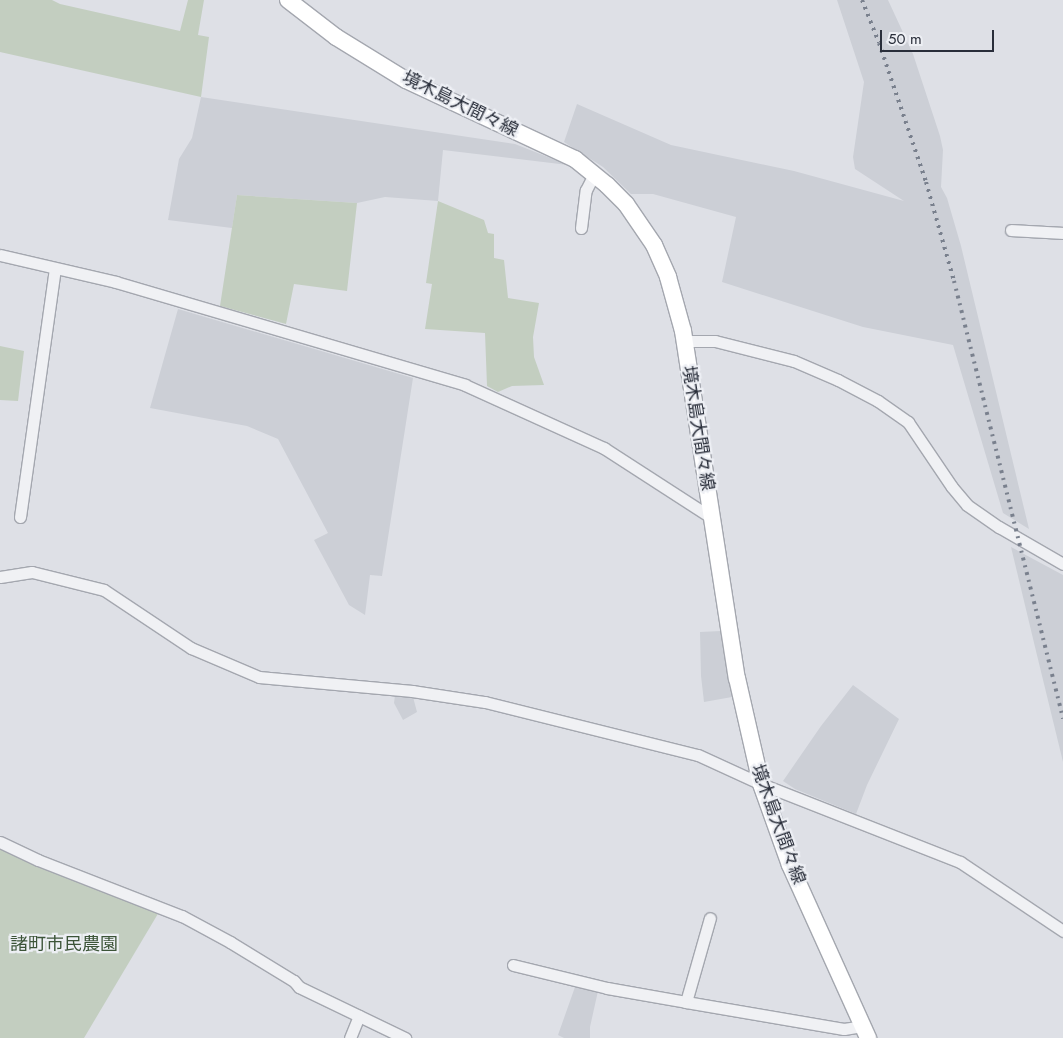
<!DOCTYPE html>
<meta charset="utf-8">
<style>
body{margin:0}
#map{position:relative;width:1063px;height:1038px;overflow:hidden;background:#dee0e6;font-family:Jost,"Noto Sans JP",sans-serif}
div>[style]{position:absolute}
.built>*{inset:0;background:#cccfd6}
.green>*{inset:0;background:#c3cec0}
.roads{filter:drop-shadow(1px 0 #a4a7af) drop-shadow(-1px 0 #a4a7af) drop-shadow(0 1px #a4a7af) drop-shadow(0 -1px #a4a7af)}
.street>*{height:11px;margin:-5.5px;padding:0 5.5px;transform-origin:5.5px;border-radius:5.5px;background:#f0f1f4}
.secondary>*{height:16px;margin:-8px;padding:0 8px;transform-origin:8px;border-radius:8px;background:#fff}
.rail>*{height:4px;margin-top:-2px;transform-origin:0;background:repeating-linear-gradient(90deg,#79808d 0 2.5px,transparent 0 7.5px)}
span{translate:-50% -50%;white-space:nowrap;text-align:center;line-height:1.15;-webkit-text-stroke:4.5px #edeff4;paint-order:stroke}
.street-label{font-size:18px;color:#292e3a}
.park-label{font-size:18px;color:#3c5438}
.scale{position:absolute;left:880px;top:30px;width:114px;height:22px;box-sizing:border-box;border:2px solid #292e3a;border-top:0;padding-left:6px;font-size:15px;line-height:18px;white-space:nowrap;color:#292e3a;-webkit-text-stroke:4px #edeff4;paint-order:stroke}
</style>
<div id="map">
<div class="built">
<div style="clip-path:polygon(837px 0,888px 0,913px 54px,940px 136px,943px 150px,941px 187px,947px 198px,961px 246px,1029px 529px,1003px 513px,953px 345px,863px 327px,722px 282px,736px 217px,653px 194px,631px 194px,603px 167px,564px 142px,577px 104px,671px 145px,794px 171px,904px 201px,855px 169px,853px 157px,864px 82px)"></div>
<div style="clip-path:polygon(201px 97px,515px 144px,568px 165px,443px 150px,438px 201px,385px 197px,357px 203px,237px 195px,232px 228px,168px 220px,179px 159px,192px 138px)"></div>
<div style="clip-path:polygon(178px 309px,413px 378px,382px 576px,370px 575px,365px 615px,349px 605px,314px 540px,328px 533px,278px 439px,247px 426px,150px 408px)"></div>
<div style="clip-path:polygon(1011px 547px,1063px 575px,1063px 762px,1035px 647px)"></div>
<div style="clip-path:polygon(721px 631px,732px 697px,704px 702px,701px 676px,700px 632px)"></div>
<div style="clip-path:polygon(853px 685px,899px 719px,867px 785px,856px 814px,795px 789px,783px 781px,821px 726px)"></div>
<div style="clip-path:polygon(395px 695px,413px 697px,417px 712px,403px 720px,394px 703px)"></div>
<div style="clip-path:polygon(575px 987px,598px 991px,590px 1027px,590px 1038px,564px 1038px,558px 1035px)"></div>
</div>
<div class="green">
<div style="clip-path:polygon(0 0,52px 0,60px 4px,180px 31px,188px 0,204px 0,198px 35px,209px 37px,201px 97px,0 52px)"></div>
<div style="clip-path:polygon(237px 195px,357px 203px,347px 291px,294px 284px,286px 324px,220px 306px)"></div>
<div style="clip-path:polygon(438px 201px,484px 220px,488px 233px,494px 234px,494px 258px,504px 260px,508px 298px,539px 303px,533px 337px,534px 357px,544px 385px,512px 386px,498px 392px,487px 386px,485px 333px,425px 329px,432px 284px,426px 283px)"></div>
<div style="clip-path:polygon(0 346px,24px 351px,18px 401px,0 400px)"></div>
<div style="clip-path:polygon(0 849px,159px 912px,84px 1038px,0 1038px)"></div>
</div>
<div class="roads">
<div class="street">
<div style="left:581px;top:228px;width:38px;rotate:-83deg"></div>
<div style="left:586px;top:190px;width:18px;rotate:-63deg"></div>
<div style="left:1011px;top:230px;width:52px;rotate:3.3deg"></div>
<div style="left:0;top:255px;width:119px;rotate:13.1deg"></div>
<div style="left:116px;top:282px;width:364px;rotate:16.4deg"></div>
<div style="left:465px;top:385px;width:153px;rotate:24.4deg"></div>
<div style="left:604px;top:448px;width:129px;rotate:32.9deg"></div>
<div style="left:684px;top:341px;width:31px"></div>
<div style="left:715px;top:341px;width:81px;rotate:14.2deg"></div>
<div style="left:794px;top:361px;width:48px;rotate:23.4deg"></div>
<div style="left:838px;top:380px;width:45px;rotate:27.7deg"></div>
<div style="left:878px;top:401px;width:37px;rotate:35deg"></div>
<div style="left:908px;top:422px;width:78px;rotate:55.9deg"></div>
<div style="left:952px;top:487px;width:23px;rotate:50deg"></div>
<div style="left:967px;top:505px;width:39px;rotate:35deg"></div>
<div style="left:999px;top:527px;width:74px;rotate:30deg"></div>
<div style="left:20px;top:517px;width:251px;rotate:-82deg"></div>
<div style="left:0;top:577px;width:32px;rotate:-9deg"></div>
<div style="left:32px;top:572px;width:74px;rotate:14deg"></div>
<div style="left:104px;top:590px;width:105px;rotate:33.7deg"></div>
<div style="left:191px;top:648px;width:74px;rotate:23.1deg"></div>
<div style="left:259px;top:677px;width:154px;rotate:5.2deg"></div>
<div style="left:412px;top:691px;width:74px;rotate:8.6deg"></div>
<div style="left:485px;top:702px;width:219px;rotate:14deg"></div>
<div style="left:698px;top:755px;width:69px;rotate:24.7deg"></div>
<div style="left:761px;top:784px;width:214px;rotate:21.4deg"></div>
<div style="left:960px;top:862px;width:124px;rotate:33.8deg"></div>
<div style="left:0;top:842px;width:42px;rotate:25.3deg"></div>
<div style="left:38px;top:860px;width:155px;rotate:21.3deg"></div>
<div style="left:182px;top:916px;width:55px;rotate:28.4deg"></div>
<div style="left:230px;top:942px;width:75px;rotate:31.4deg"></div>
<div style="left:294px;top:981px;width:8px;rotate:50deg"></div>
<div style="left:299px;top:987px;width:118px;rotate:25.7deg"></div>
<div style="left:513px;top:965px;width:97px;rotate:13.7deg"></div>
<div style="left:607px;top:988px;width:80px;rotate:10deg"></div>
<div style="left:686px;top:1002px;width:160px;rotate:9.7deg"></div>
<div style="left:844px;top:1029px;width:18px;rotate:-9deg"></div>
<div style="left:686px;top:1002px;width:87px;rotate:-74.1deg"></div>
<div style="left:350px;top:1038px;width:24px;rotate:-68deg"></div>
</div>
<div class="secondary">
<div style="left:288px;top:0;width:61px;rotate:37.6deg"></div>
<div style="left:336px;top:37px;width:82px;rotate:31.6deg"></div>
<div style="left:406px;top:80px;width:187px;rotate:25.1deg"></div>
<div style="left:575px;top:159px;width:41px;rotate:39.1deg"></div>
<div style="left:607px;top:185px;width:27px;rotate:45deg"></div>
<div style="left:626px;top:204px;width:50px;rotate:55.7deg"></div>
<div style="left:654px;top:245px;width:35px;rotate:66deg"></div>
<div style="left:668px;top:277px;width:56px;rotate:74.5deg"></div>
<div style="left:683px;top:331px;width:351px;rotate:81.2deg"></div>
<div style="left:737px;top:678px;width:109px;rotate:77.2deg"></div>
<div style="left:761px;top:784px;width:86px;rotate:70.3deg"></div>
<div style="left:790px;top:865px;width:190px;rotate:65.7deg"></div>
</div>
</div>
<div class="rail">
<div style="left:862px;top:0;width:46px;rotate:68.4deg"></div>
<div style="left:879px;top:43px;width:147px;rotate:71.3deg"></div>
<div style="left:926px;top:182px;width:103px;rotate:74.2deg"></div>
<div style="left:954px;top:281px;width:451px;rotate:76deg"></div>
</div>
<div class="street-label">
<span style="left:460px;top:104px;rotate:26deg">境木島大間々線</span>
<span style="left:698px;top:428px;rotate:81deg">境木島大間々線</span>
<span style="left:778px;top:824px;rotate:70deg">境木島大間々線</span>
</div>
<div class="park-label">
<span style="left:64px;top:944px">諸町市民農園</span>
</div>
<div class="scale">50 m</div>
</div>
